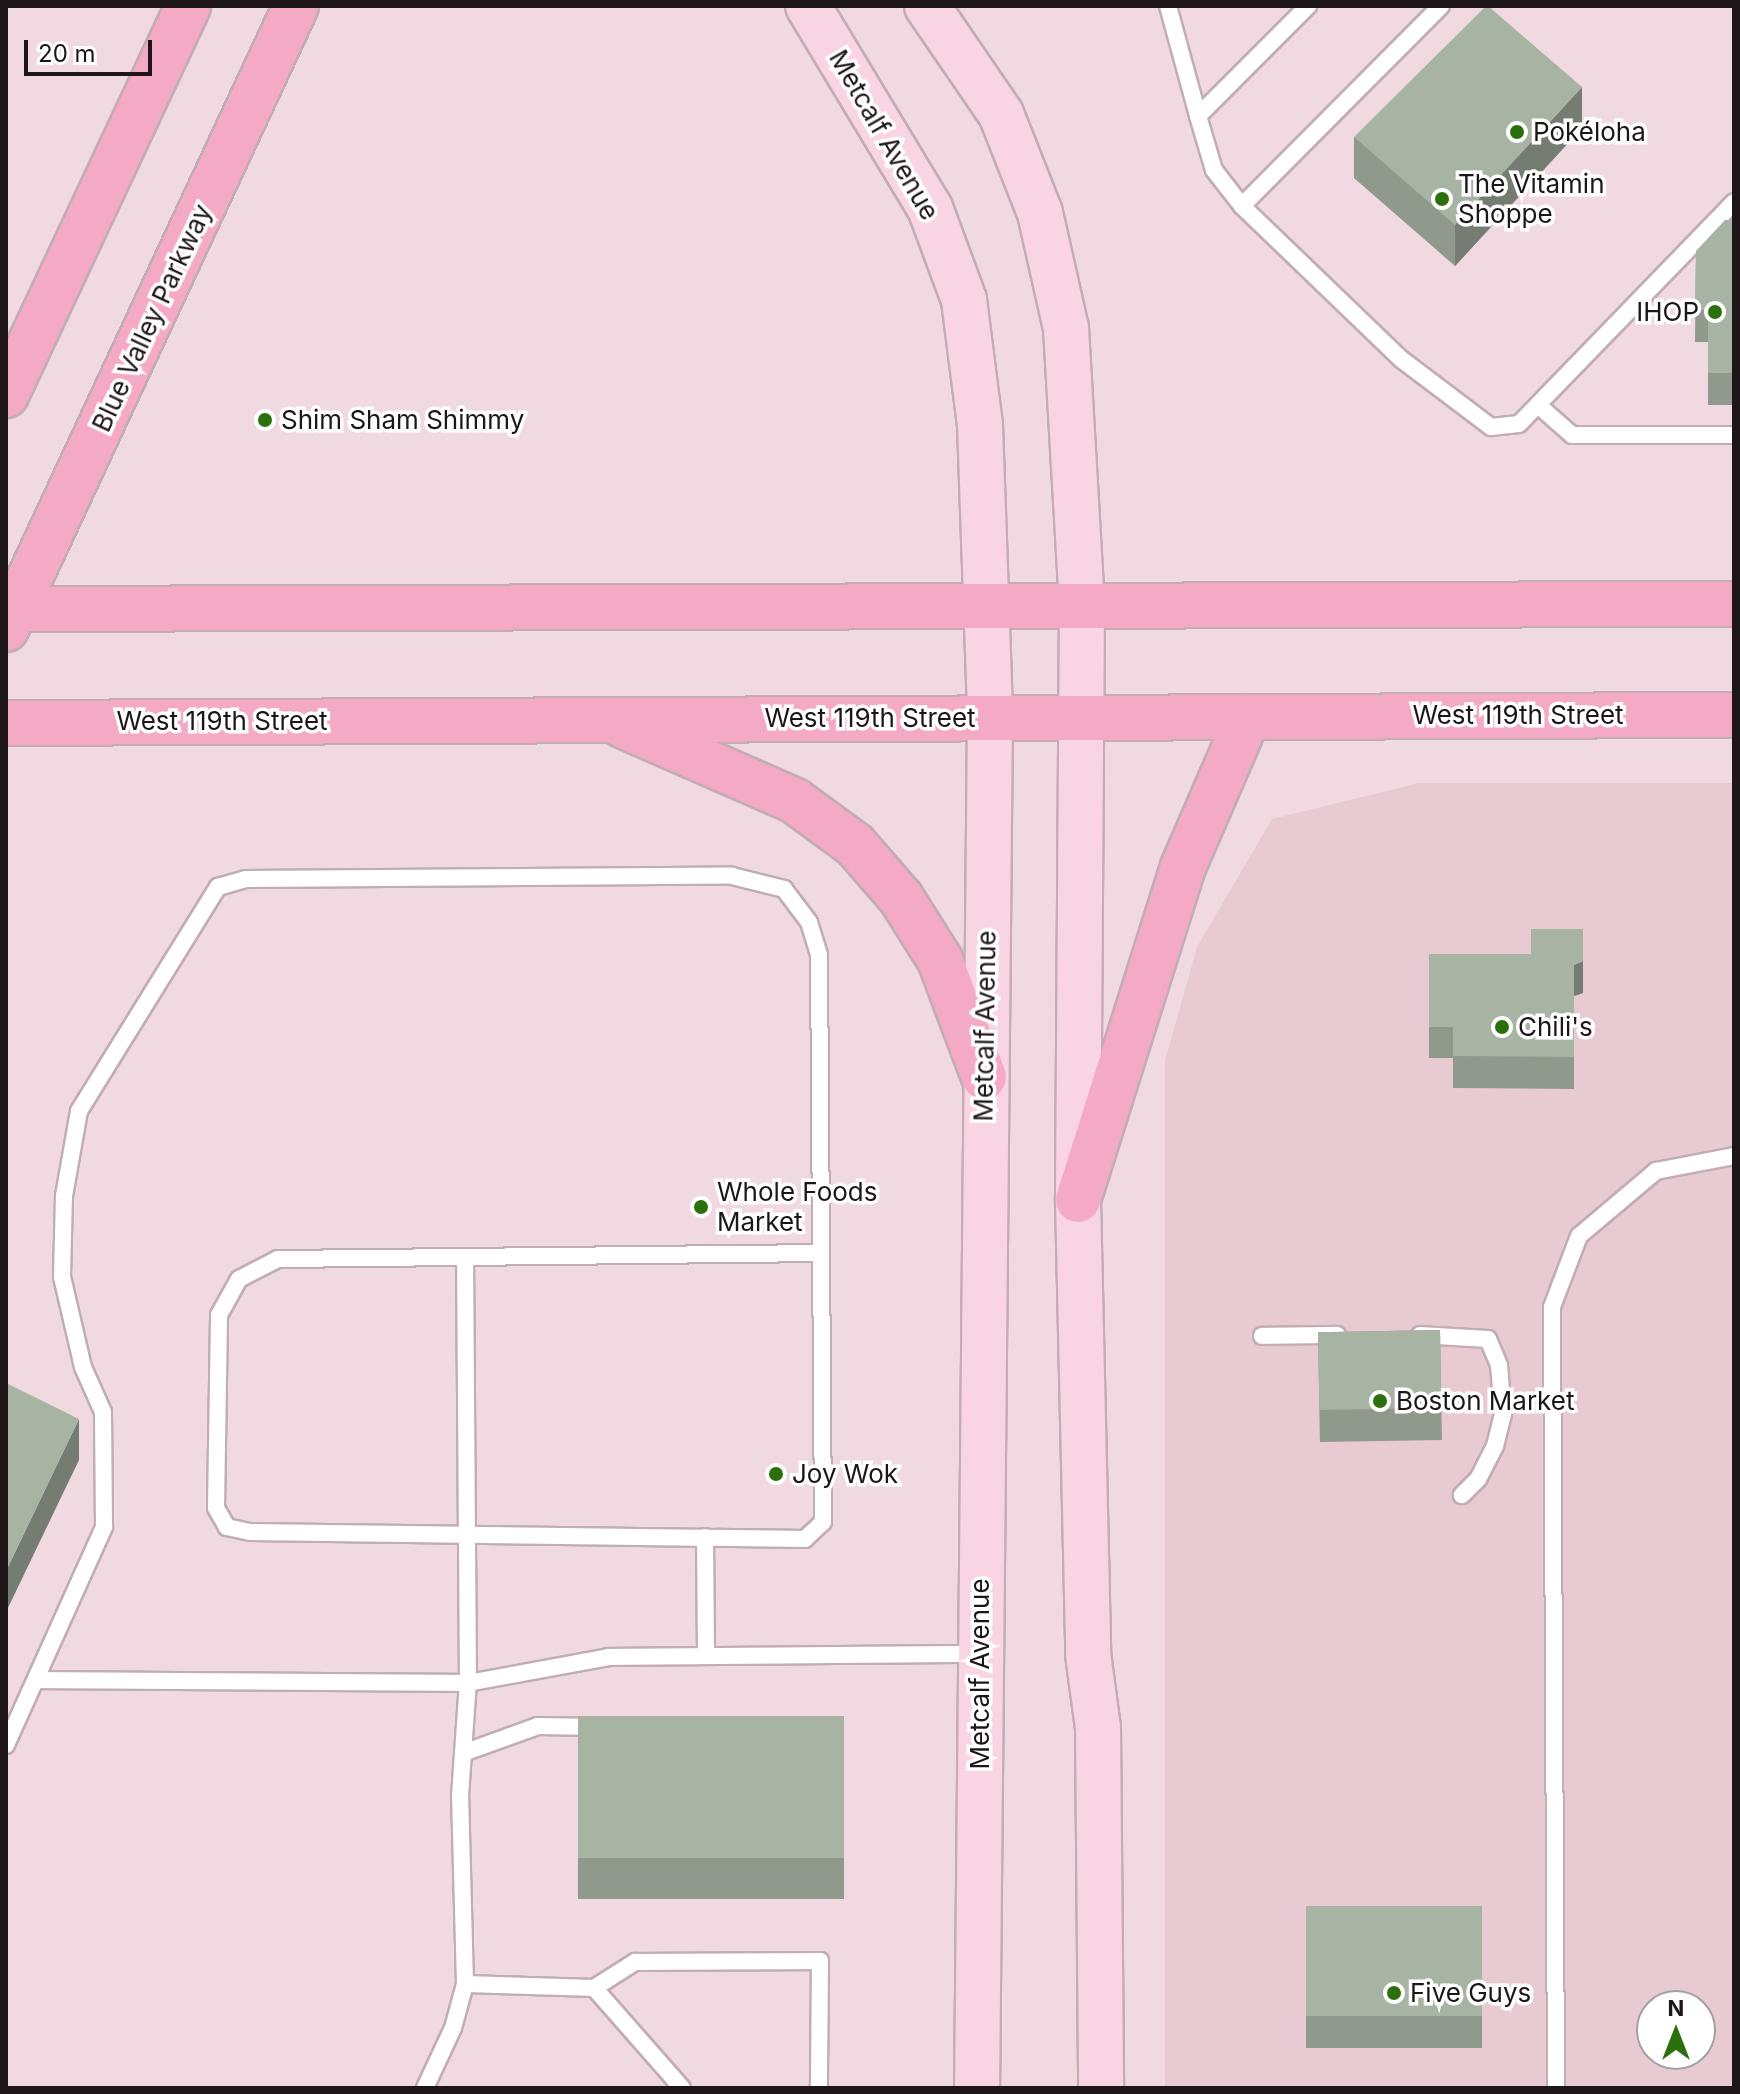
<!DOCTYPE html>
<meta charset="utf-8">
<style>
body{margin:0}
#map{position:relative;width:1740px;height:2094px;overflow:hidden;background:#f0d9e0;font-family:Inter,sans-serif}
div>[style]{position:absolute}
.built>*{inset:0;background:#e8cad3}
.roads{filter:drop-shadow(2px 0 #c2adb3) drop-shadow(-2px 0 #c2adb3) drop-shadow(0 2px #c2adb3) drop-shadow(0 -2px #c2adb3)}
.lane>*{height:16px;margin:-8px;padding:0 8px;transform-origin:8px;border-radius:8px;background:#fff}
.secondary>*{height:44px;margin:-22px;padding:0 22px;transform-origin:22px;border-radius:22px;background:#f9d4e2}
.primary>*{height:44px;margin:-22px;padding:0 22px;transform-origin:22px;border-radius:22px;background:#f4a9c5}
.wall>*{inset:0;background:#909a8c;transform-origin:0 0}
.shaded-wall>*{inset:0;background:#757d72}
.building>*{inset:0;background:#a7b3a3;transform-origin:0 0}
.dots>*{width:22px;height:22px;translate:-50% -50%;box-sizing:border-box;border:4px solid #fff;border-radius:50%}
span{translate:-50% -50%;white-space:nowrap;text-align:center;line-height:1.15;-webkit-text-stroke:7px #fff;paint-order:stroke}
.poi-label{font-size:26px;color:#1d1518}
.left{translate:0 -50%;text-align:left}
.right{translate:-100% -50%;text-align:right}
.street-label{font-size:26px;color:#1d1518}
.frame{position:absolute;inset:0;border:8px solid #1d1518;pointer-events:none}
.north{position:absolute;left:1636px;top:1990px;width:80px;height:80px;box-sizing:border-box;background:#fff;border:2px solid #a5a1a3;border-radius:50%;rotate:0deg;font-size:22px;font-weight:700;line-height:32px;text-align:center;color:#1d1518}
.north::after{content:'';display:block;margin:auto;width:28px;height:36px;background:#2c700d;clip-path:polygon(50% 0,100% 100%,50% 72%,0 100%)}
.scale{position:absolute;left:24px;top:40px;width:128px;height:36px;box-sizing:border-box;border:4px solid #1d1518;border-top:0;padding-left:10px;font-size:24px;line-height:28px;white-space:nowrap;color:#1d1518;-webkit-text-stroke:6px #fff;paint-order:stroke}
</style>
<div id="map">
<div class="built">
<div style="clip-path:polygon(evenodd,1419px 783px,1734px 783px,1734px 2088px,1165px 2088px,1165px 1061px,1197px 947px,1272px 819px,1419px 783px,1652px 2006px,1700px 2006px,1700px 2054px,1652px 2054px,1652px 2006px)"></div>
</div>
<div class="roads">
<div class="lane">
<div style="left:1168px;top:6px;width:114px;rotate:74.7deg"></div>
<div style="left:1198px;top:116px;width:156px;rotate:-45deg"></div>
<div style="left:1441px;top:6px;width:282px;rotate:134.9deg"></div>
<div style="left:1242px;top:206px;width:221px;rotate:43.9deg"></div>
<div style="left:1401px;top:359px;width:113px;rotate:37.1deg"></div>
<div style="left:1491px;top:427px;width:28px;rotate:-6deg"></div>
<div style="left:1519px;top:424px;width:309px;rotate:-45.9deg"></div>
<div style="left:1198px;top:116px;width:56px;rotate:73.5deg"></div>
<div style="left:1214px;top:170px;width:46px;rotate:52.1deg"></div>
<div style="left:1538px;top:405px;width:45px;rotate:41.4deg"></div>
<div style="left:1572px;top:435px;width:162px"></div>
<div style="left:1420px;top:1335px;width:68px;rotate:3.4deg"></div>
<div style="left:1488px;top:1339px;width:28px;rotate:67deg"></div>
<div style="left:1499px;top:1365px;width:49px;rotate:85.3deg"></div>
<div style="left:1503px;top:1414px;width:33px;rotate:104deg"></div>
<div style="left:1495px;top:1446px;width:37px;rotate:117deg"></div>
<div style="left:1478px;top:1479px;width:23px;rotate:135deg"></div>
<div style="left:1262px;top:1336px;width:75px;rotate:-0.8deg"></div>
<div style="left:705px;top:1537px;width:119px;rotate:89.5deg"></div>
<div style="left:37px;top:1680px;width:431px;rotate:0.4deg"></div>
<div style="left:468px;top:1683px;width:143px;rotate:-10.4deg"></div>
<div style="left:609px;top:1657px;width:369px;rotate:-0.5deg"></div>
<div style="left:6px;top:1745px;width:239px;rotate:-65.8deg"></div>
<div style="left:104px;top:1527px;width:115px;rotate:-90.5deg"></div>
<div style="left:103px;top:1412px;width:49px;rotate:-114deg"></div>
<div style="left:83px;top:1367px;width:92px;rotate:-103.1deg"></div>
<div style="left:62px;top:1277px;width:81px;rotate:-88.6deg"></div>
<div style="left:64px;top:1196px;width:86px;rotate:-80deg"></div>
<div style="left:79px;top:1111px;width:264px;rotate:-58.2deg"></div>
<div style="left:218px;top:887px;width:29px;rotate:-16deg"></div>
<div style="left:246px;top:879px;width:486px;rotate:-0.4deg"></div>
<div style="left:732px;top:876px;width:54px;rotate:14deg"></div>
<div style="left:784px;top:889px;width:41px;rotate:52.9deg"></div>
<div style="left:809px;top:922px;width:34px;rotate:73deg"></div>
<div style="left:819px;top:955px;width:567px;rotate:89.6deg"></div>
<div style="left:823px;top:1522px;width:25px;rotate:137deg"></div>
<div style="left:805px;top:1539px;width:555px;rotate:-179.28deg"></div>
<div style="left:250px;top:1532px;width:24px;rotate:-168deg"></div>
<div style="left:227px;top:1527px;width:22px;rotate:-120deg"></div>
<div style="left:216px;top:1508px;width:193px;rotate:-89.1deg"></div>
<div style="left:219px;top:1315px;width:41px;rotate:-60.9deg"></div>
<div style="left:239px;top:1279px;width:44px;rotate:-27.1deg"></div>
<div style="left:278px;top:1259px;width:542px;rotate:-0.63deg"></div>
<div style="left:463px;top:1753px;width:80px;rotate:-19.8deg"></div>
<div style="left:538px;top:1726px;width:59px;rotate:1deg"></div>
<div style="left:465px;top:1984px;width:129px;rotate:1.8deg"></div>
<div style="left:425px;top:2088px;width:66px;rotate:-65deg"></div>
<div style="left:453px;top:2028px;width:46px;rotate:-74.7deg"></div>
<div style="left:465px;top:1984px;width:188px;rotate:-91.5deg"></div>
<div style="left:460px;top:1796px;width:113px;rotate:-86deg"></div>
<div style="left:468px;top:1683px;width:426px;rotate:-90.4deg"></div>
<div style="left:682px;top:2088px;width:133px;rotate:-131.3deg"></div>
<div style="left:594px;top:1988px;width:49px;rotate:-32.4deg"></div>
<div style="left:635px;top:1962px;width:185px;rotate:-0.3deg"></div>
<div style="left:820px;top:1961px;width:127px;rotate:90.5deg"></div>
<div style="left:1556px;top:2088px;width:781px;rotate:-90.29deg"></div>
<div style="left:1552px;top:1307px;width:76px;rotate:-69.2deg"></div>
<div style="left:1579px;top:1236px;width:101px;rotate:-40.2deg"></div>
<div style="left:1656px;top:1171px;width:79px;rotate:-10.9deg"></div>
</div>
<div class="secondary">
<div style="left:808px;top:6px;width:236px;rotate:58.9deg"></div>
<div style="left:930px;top:208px;width:98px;rotate:69.7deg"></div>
<div style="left:964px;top:300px;width:126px;rotate:82.7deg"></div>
<div style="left:980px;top:425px;width:292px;rotate:88deg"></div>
<div style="left:990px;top:717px;width:1371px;rotate:90.54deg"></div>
<div style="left:927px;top:6px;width:131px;rotate:55.6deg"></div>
<div style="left:1001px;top:114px;width:106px;rotate:68.5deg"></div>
<div style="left:1040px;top:213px;width:118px;rotate:77.3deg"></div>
<div style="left:1066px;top:328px;width:277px;rotate:86.7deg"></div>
<div style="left:1082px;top:605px;width:595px;rotate:90.39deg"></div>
<div style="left:1078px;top:1200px;width:454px;rotate:88.7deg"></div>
<div style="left:1088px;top:1654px;width:75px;rotate:82.3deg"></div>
<div style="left:1098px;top:1728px;width:360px;rotate:89.5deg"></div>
</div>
<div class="primary">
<div style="left:6px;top:395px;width:429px;rotate:-64.9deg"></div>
<div style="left:6px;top:609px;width:1728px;rotate:-0.17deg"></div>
<div style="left:6px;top:629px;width:687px;rotate:-65.04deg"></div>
<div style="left:6px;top:723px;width:1728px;rotate:-0.27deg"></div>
<div style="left:622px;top:725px;width:189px;rotate:23.7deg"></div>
<div style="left:795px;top:801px;width:74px;rotate:36.3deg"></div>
<div style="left:855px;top:845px;width:70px;rotate:49deg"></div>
<div style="left:901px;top:898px;width:73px;rotate:57.8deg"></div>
<div style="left:940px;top:960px;width:125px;rotate:69.4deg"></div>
<div style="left:1078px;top:1200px;width:349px;rotate:-72.5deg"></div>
<div style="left:1183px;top:867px;width:163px;rotate:-66.6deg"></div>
</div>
</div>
<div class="wall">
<div style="clip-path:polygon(1582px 128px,1455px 266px,1354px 178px,1354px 137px)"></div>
<div style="clip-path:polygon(1734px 220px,1734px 405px,1708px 405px,1708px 342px,1695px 342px,1696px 251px)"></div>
<div style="clip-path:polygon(1429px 954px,1583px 993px,1574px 996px,1574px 1089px,1453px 1088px,1453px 1058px,1429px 1058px)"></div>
<div style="left:1440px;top:1330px;width:110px;height:122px;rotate:89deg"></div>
<div style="left:844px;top:1716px;width:183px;height:266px;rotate:90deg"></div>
<div style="left:1482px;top:1906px;width:142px;height:176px;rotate:90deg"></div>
</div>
<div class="shaded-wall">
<div style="clip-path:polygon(1582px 87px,1582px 128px,1455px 266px,1455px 225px)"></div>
<div style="clip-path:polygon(1583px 961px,1583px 993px,1574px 996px,1574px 1089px,1574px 965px)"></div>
<div style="clip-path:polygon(79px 1419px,79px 1460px,6px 1612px,6px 1571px)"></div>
</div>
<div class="building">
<div style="clip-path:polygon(1486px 6px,1488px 6px,1582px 87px,1455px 225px,1354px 137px)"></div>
<div style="clip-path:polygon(1725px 220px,1734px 220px,1734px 373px,1708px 373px,1708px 310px,1695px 310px,1696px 251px)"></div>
<div style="clip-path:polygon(1531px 929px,1583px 929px,1583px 961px,1574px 965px,1574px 1057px,1453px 1056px,1453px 1027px,1429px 1027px,1429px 954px,1531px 954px)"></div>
<div style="left:1440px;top:1330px;width:78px;height:122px;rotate:89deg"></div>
<div style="clip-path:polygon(6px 1383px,79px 1419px,6px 1571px)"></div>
<div style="left:844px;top:1716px;width:142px;height:266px;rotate:90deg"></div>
<div style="left:1482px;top:1906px;width:110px;height:176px;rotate:90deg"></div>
</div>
<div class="dots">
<div style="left:1517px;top:132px;background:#2c700d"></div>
<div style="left:1442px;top:199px;background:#2c700d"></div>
<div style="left:1715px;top:312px;background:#2c700d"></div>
<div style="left:265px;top:420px;background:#2c700d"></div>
<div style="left:1502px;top:1027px;background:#2c700d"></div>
<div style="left:701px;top:1207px;background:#2c700d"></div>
<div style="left:1380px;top:1401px;background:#2c700d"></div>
<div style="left:776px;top:1474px;background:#2c700d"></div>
<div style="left:1394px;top:1993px;background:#2c700d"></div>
</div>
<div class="poi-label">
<span class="left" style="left:1533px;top:132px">Pokéloha</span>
<span class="left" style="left:1458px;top:199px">The Vitamin<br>Shoppe</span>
<span class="right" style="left:1699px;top:312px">IHOP</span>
<span class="left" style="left:281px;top:420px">Shim Sham Shimmy</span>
<span class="left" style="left:1518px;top:1027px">Chili's</span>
<span class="left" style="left:717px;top:1207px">Whole Foods<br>Market</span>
<span class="left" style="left:1396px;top:1401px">Boston Market</span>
<span class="left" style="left:792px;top:1474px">Joy Wok</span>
<span class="left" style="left:1410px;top:1993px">Five Guys</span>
</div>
<div class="street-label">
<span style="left:884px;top:135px;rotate:60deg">Metcalf Avenue</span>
<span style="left:152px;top:318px;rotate:-65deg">Blue Valley Parkway</span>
<span style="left:1518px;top:715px">West 119th Street</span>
<span style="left:870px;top:718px">West 119th Street</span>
<span style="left:222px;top:721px">West 119th Street</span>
<span style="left:985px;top:1026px;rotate:-89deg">Metcalf Avenue</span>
<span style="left:980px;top:1674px;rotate:-90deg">Metcalf Avenue</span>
</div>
<div class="frame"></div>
<div class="north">N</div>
<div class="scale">20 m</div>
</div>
